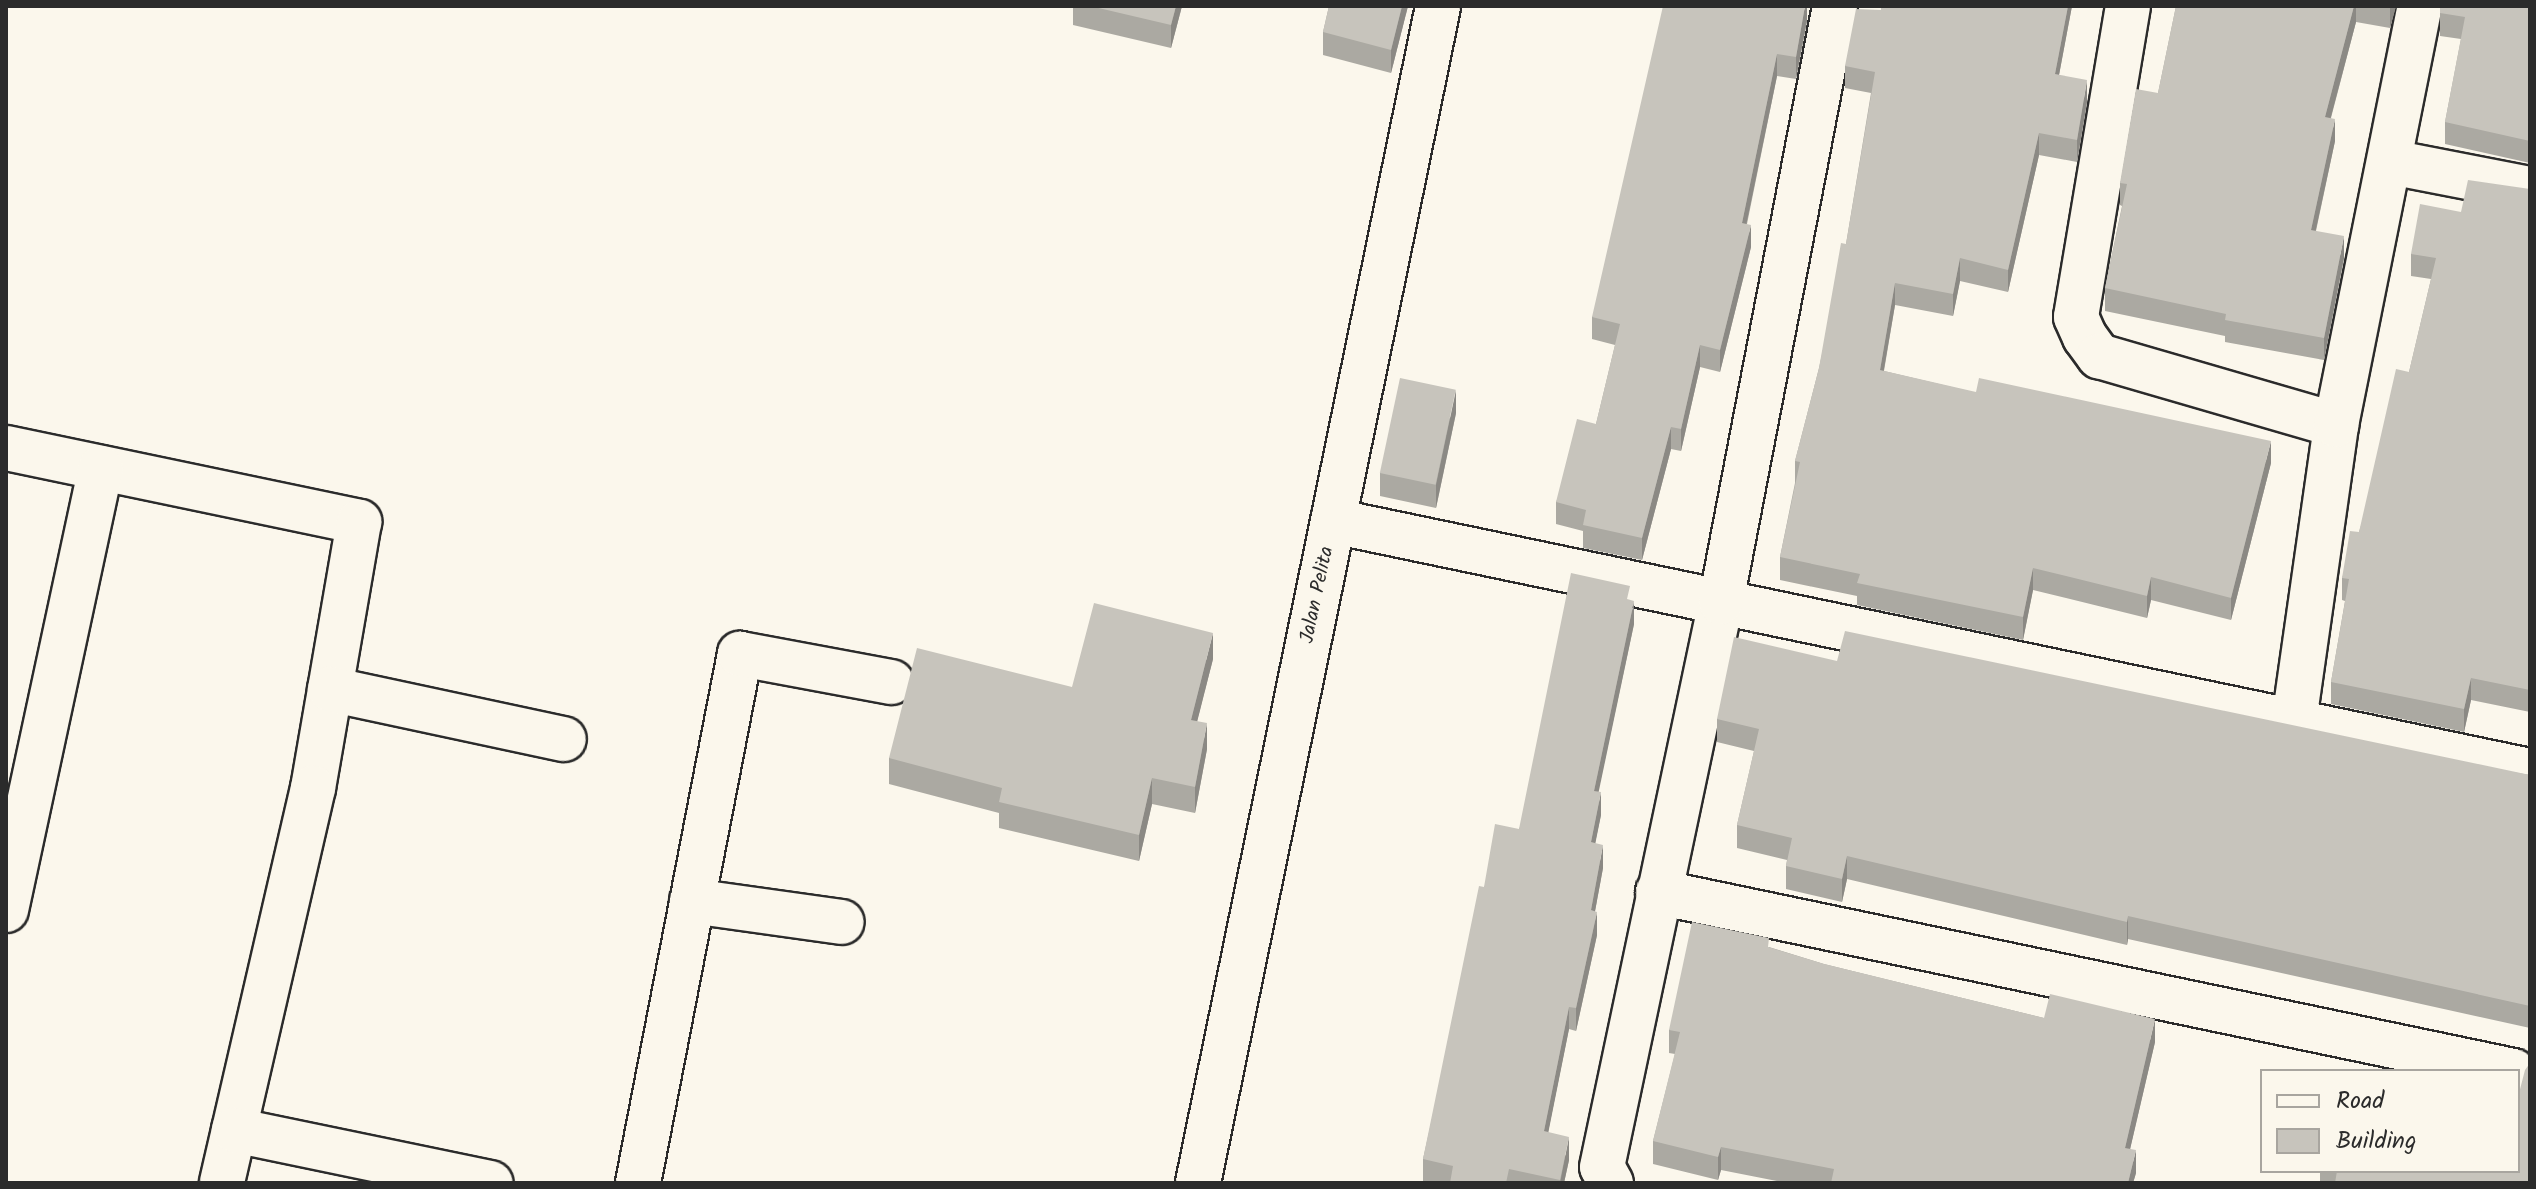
<!DOCTYPE html>
<style>
body{margin:0}
#map{position:relative;width:2536px;height:1189px;overflow:hidden;background:#fbf7ec;font-family:Kalam,sans-serif}
div>[style]{position:absolute}
.roads{filter:drop-shadow(2px 0 #2b2b2b) drop-shadow(-2px 0 #2b2b2b) drop-shadow(0 2px #2b2b2b) drop-shadow(0 -2px #2b2b2b)}
.street>*{height:44px;margin:-22px;padding:0 22px;transform-origin:22px;border-radius:22px;background:#fbf7ec}
.secondary>*{height:44px;margin:-22px;padding:0 22px;transform-origin:22px;border-radius:22px;background:#fbf7ec}
.wall>*{inset:0;background:#aba9a2;transform-origin:0 0}
.shaded-wall>*{inset:0;background:#8b8984}
.building>*{inset:0;background:#c7c4bc;transform-origin:0 0}
span{translate:-50% -50%;white-space:nowrap;text-align:center;line-height:1.15;-webkit-text-stroke:6px #fbf7ec;paint-order:stroke}
.street-label{font-size:20px;color:#2b2b2b}
.frame{position:absolute;inset:0;border:8px solid #2b2b2b;pointer-events:none}
.legend{position:absolute;left:2260px;top:1069px;width:260px;height:104px;box-sizing:border-box;background:#fbf7ec;border:2px solid #a8a59f;margin:0;padding:10px 14px;list-style:none;font-size:24px;color:#2b2b2b}
.legend li{display:flex;align-items:center;gap:16px;height:40px}
.legend b{width:40px;border:2px solid #a8a59f}
</style>
<div id="map">
<div class="roads">
<div class="street">
<div style="left:2128px;top:6px;width:315px;rotate:99.5deg"></div>
<div style="left:2076px;top:317px;width:22px;rotate:66deg"></div>
<div style="left:2085px;top:337px;width:24px;rotate:54deg"></div>
<div style="left:2099px;top:356px;width:247px;rotate:16.2deg"></div>
<div style="left:2391px;top:162px;width:142px;rotate:11deg"></div>
<div style="left:6px;top:448px;width:361px;rotate:11.8deg"></div>
<div style="left:359px;top:522px;width:270px;rotate:99.8deg"></div>
<div style="left:313px;top:788px;width:405px;rotate:103deg"></div>
<div style="left:1333px;top:521px;width:1223px;rotate:11.8deg"></div>
<div style="left:330px;top:689px;width:239px;rotate:12.1deg"></div>
<div style="left:2294px;top:721px;width:299px;rotate:-81.9deg"></div>
<div style="left:2336px;top:425px;width:427px;rotate:-78.7deg"></div>
<div style="left:1658px;top:892px;width:874px;rotate:11.82deg"></div>
<div style="left:692px;top:901px;width:151px;rotate:8deg"></div>
<div style="left:6px;top:910px;width:452px;rotate:-77.9deg"></div>
<div style="left:234px;top:1130px;width:262px;rotate:11.7deg"></div>
<div style="left:638px;top:1183px;width:539px;rotate:-79.09deg"></div>
<div style="left:740px;top:654px;width:154px;rotate:10.5deg"></div>
<div style="left:1611px;top:1183px;width:18px;rotate:-119deg"></div>
<div style="left:1602px;top:1167px;width:577px;rotate:-78.11deg"></div>
<div style="left:1721px;top:602px;width:607px;rotate:-79.17deg"></div>
</div>
<div class="secondary">
<div style="left:1198px;top:1183px;width:1201px;rotate:-78.47deg"></div>
</div>
</div>
<div class="wall">
<div style="clip-path:polygon(1073px 6px,1182px 6px,1171px 48px,1073px 25px)"></div>
<div style="clip-path:polygon(1329px 6px,1408px 6px,1391px 73px,1323px 55px,1323px 32px)"></div>
<div style="clip-path:polygon(1807px 6px,1807px 21px,1796px 79px,1777px 76px,1747px 224px,1751px 247px,1720px 372px,1700px 367px,1681px 451px,1671px 449px,1642px 560px,1583px 548px,1583px 531px,1556px 524px,1556px 502px,1596px 424px,1615px 345px,1592px 339px,1592px 317px)"></div>
<div style="clip-path:polygon(1881px 6px,2072px 6px,2059px 75px,2087px 102px,2077px 162px,2039px 155px,2008px 292px,1960px 281px,1953px 316px,1895px 305px,1884px 371px,2271px 463px,2231px 620px,2151px 600px,2147px 618px,2033px 590px,2023px 640px,1857px 605px,1857px 596px,1780px 580px,1780px 557px,1795px 483px,1795px 461px,1819px 368px,1846px 244px,1871px 93px,1845px 88px,1845px 66px,1881px 10px)"></div>
<div style="clip-path:polygon(2176px 6px,2396px 6px,2390px 28px,2356px 22px,2331px 118px,2335px 141px,2316px 231px,2344px 258px,2324px 360px,2225px 342px,2225px 336px,2105px 311px,2105px 288px,2122px 206px,2120px 205px,2120px 183px,2158px 93px)"></div>
<div style="clip-path:polygon(2530px 6px,2530px 163px,2445px 144px,2445px 122px,2461px 39px,2440px 36px,2440px 13px)"></div>
<div style="clip-path:polygon(2530px 189px,2530px 712px,2471px 700px,2464px 732px,2331px 704px,2331px 682px,2345px 601px,2342px 600px,2342px 578px,2359px 532px,2409px 372px,2431px 279px,2411px 276px,2411px 254px,2461px 212px)"></div>
<div style="clip-path:polygon(1456px 413px,1436px 508px,1380px 496px,1380px 473px)"></div>
<div style="clip-path:polygon(1630px 600px,1634px 624px,1598px 792px,1601px 815px,1595px 843px,1603px 868px,1595px 911px,1597px 935px,1576px 1031px,1569px 1029px,1548px 1132px,1569px 1160px,1564px 1183px,1429px 1183px,1423px 1181px,1423px 1159px,1484px 887px,1519px 829px)"></div>
<div style="clip-path:polygon(1213px 659px,1197px 721px,1207px 749px,1195px 813px,1152px 804px,1139px 861px,999px 828px,999px 813px,889px 784px,889px 758px,1072px 687px)"></div>
<div style="clip-path:polygon(1837px 661px,2530px 775px,2530px 1028px,2128px 939px,2127px 945px,1847px 879px,1842px 902px,1786px 889px,1786px 866px,1787px 860px,1737px 848px,1737px 825px,1754px 751px,1717px 742px,1717px 719px)"></div>
<div style="clip-path:polygon(1769px 947px,1824px 964px,2044px 1018px,2155px 1042px,2130px 1149px,2136px 1173px,2133px 1183px,1787px 1183px,1721px 1170px,1718px 1180px,1653px 1164px,1653px 1141px,1675px 1054px,1669px 1053px,1669px 1030px)"></div>
<div style="left:2320px;top:1171px;width:198px;height:12px"></div>
</div>
<div class="shaded-wall">
<div style="clip-path:polygon(1176px 6px,1182px 6px,1171px 48px,1171px 25px)"></div>
<div style="clip-path:polygon(1402px 6px,1408px 6px,1391px 73px,1391px 50px)"></div>
<div style="clip-path:polygon(1805px 6px,1807px 6px,1807px 21px,1796px 79px,1796px 57px)"></div>
<div style="clip-path:polygon(2068px 6px,2072px 6px,2055px 96px,2055px 74px)"></div>
<div style="clip-path:polygon(2354px 6px,2356px 6px,2356px 22px,2325px 139px,2325px 117px)"></div>
<div style="clip-path:polygon(2390px 6px,2396px 6px,2390px 28px)"></div>
<div style="clip-path:polygon(1777px 54px,1777px 76px,1742px 245px,1742px 223px)"></div>
<div style="clip-path:polygon(2087px 80px,2087px 102px,2077px 162px,2077px 140px)"></div>
<div style="clip-path:polygon(2335px 119px,2335px 141px,2311px 252px,2311px 230px)"></div>
<div style="clip-path:polygon(2039px 133px,2039px 155px,2008px 292px,2008px 270px)"></div>
<div style="clip-path:polygon(1751px 225px,1751px 247px,1720px 372px,1720px 350px)"></div>
<div style="clip-path:polygon(2344px 236px,2344px 258px,2324px 360px,2324px 338px)"></div>
<div style="clip-path:polygon(1960px 258px,1960px 281px,1953px 316px,1953px 294px)"></div>
<div style="clip-path:polygon(1895px 283px,1895px 305px,1880px 392px,1880px 370px)"></div>
<div style="clip-path:polygon(1700px 345px,1700px 367px,1681px 451px,1681px 429px)"></div>
<div style="clip-path:polygon(1456px 390px,1456px 413px,1436px 508px,1436px 485px)"></div>
<div style="clip-path:polygon(1671px 427px,1671px 449px,1642px 560px,1642px 538px)"></div>
<div style="clip-path:polygon(2271px 441px,2271px 463px,2231px 620px,2231px 598px)"></div>
<div style="clip-path:polygon(2033px 568px,2033px 590px,2023px 640px,2023px 617px)"></div>
<div style="clip-path:polygon(2151px 577px,2151px 600px,2147px 618px,2147px 596px)"></div>
<div style="clip-path:polygon(1634px 601px,1634px 624px,1594px 814px,1594px 791px)"></div>
<div style="clip-path:polygon(1213px 633px,1213px 659px,1191px 746px,1191px 720px)"></div>
<div style="clip-path:polygon(2471px 678px,2471px 700px,2464px 732px,2464px 709px)"></div>
<div style="clip-path:polygon(1207px 723px,1207px 749px,1195px 813px,1195px 787px)"></div>
<div style="clip-path:polygon(1152px 778px,1152px 804px,1139px 861px,1139px 835px)"></div>
<div style="clip-path:polygon(1601px 792px,1601px 815px,1591px 865px,1591px 842px)"></div>
<div style="clip-path:polygon(1603px 845px,1603px 868px,1591px 933px,1591px 910px)"></div>
<div style="clip-path:polygon(1847px 856px,1847px 879px,1842px 902px,1842px 879px)"></div>
<div style="clip-path:polygon(1597px 912px,1597px 935px,1576px 1031px,1576px 1008px)"></div>
<div style="clip-path:polygon(2128px 916px,2128px 939px,2127px 945px,2127px 922px)"></div>
<div style="clip-path:polygon(1569px 1007px,1569px 1029px,1544px 1154px,1544px 1131px)"></div>
<div style="clip-path:polygon(2155px 1019px,2155px 1042px,2125px 1171px,2125px 1148px)"></div>
<div style="clip-path:polygon(1569px 1137px,1569px 1160px,1564px 1183px,1560px 1183px)"></div>
<div style="clip-path:polygon(1721px 1147px,1721px 1170px,1718px 1180px,1718px 1157px)"></div>
<div style="clip-path:polygon(2136px 1150px,2136px 1173px,2133px 1183px,2128px 1183px)"></div>
</div>
<div class="building">
<div style="clip-path:polygon(1090px 6px,1176px 6px,1171px 25px)"></div>
<div style="clip-path:polygon(1329px 6px,1402px 6px,1391px 50px,1323px 32px)"></div>
<div style="clip-path:polygon(1663px 6px,1805px 6px,1796px 57px,1777px 54px,1742px 223px,1751px 225px,1720px 350px,1700px 345px,1681px 429px,1671px 427px,1642px 538px,1583px 525px,1586px 510px,1556px 502px,1577px 419px,1596px 424px,1620px 324px,1592px 317px)"></div>
<div style="clip-path:polygon(1881px 6px,2068px 6px,2055px 74px,2087px 80px,2077px 140px,2039px 133px,2008px 270px,1960px 258px,1953px 294px,1895px 283px,1880px 370px,1976px 392px,1979px 378px,2271px 441px,2231px 598px,2151px 577px,2147px 596px,2033px 568px,2023px 617px,1857px 583px,1860px 574px,1780px 557px,1800px 462px,1795px 461px,1819px 368px,1841px 243px,1846px 244px,1875px 72px,1845px 66px,1856px 9px,1881px 10px)"></div>
<div style="clip-path:polygon(2176px 6px,2354px 6px,2325px 117px,2335px 119px,2311px 230px,2344px 236px,2324px 338px,2225px 320px,2226px 314px,2105px 288px,2127px 184px,2120px 183px,2136px 89px,2158px 93px)"></div>
<div style="clip-path:polygon(2440px 6px,2530px 6px,2530px 141px,2445px 122px,2465px 17px,2440px 13px)"></div>
<div style="clip-path:polygon(2468px 180px,2530px 189px,2530px 690px,2471px 678px,2464px 709px,2331px 682px,2349px 579px,2342px 578px,2350px 531px,2359px 532px,2396px 369px,2409px 372px,2436px 258px,2411px 254px,2420px 204px,2461px 212px)"></div>
<div style="left:1400px;top:378px;width:57px;height:97px;rotate:12deg"></div>
<div style="clip-path:polygon(1571px 573px,1630px 586px,1627px 599px,1634px 601px,1594px 791px,1601px 792px,1591px 842px,1603px 845px,1591px 910px,1597px 912px,1576px 1008px,1569px 1007px,1544px 1131px,1569px 1137px,1560px 1180px,1509px 1169px,1506px 1183px,1450px 1183px,1453px 1166px,1423px 1159px,1479px 886px,1484px 887px,1495px 824px,1519px 829px)"></div>
<div style="clip-path:polygon(1094px 603px,1213px 633px,1191px 720px,1207px 723px,1195px 787px,1152px 778px,1139px 835px,999px 802px,1002px 788px,889px 758px,917px 648px,1072px 687px)"></div>
<div style="clip-path:polygon(1845px 631px,2530px 775px,2530px 1006px,2128px 916px,2127px 922px,1847px 856px,1842px 879px,1786px 866px,1792px 838px,1737px 825px,1759px 729px,1717px 719px,1734px 637px,1837px 661px)"></div>
<div style="clip-path:polygon(1692px 922px,1769px 938px,1768px 947px,1824px 964px,2044px 1018px,2050px 994px,2155px 1019px,2125px 1148px,2136px 1150px,2128px 1183px,1831px 1183px,1834px 1169px,1721px 1147px,1718px 1157px,1653px 1141px,1680px 1032px,1669px 1030px)"></div>
<div style="clip-path:polygon(2530px 1063px,2530px 1183px,2335px 1183px,2337px 1171px,2518px 1171px,2518px 1097px,2525px 1070px)"></div>
</div>
<div class="street-label">
<span style="left:1318px;top:595px;rotate:-78deg">Jalan Pelita</span>
</div>
<div class="frame"></div>
<ul class="legend">
<li><b style="height:10px;background:#fbf7ec"></b>Road</li>
<li><b style="height:22px;background:#c7c4bc"></b>Building</li>
</ul>
</div>
